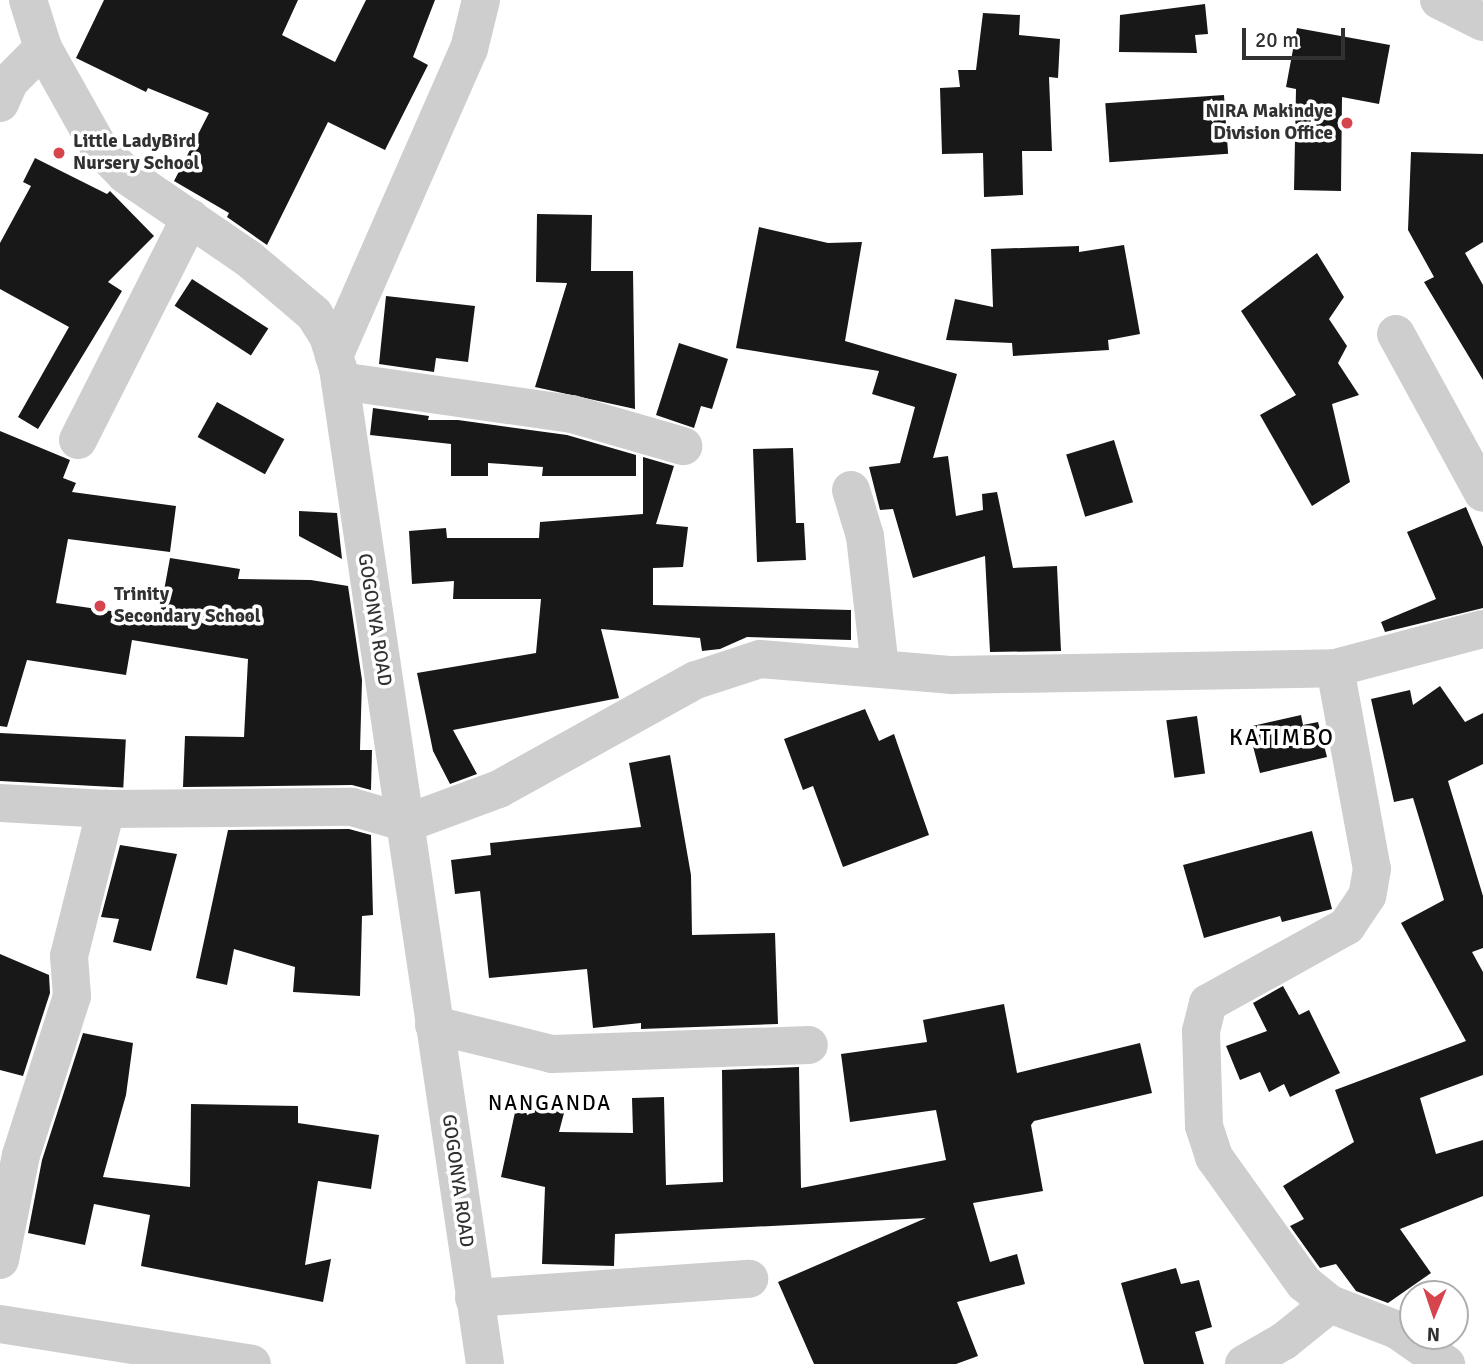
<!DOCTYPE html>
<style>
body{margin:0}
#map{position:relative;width:1483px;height:1364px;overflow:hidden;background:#fff;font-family:Signika,sans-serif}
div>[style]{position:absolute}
.building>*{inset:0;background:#181818;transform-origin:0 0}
.minor>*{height:38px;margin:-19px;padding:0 19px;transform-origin:19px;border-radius:19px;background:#cecece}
.dots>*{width:19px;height:19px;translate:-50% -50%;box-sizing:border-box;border:4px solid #fff;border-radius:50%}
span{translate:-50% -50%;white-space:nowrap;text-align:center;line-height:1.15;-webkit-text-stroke:7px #fff;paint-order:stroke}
.poi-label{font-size:19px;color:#313131;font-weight:700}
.right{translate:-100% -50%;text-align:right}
.left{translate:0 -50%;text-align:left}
.street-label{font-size:19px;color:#313131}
.neighbourhood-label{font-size:21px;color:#000;letter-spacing:2px}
.quarter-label{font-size:23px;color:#000;letter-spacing:2px}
.north{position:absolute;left:1399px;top:1280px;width:70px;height:70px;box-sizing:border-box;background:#fff;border:2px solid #adadad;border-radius:50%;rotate:182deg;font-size:19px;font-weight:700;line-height:28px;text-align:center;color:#313131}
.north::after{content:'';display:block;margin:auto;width:24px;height:32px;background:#d6454d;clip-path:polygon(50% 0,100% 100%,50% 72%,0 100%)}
.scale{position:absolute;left:1242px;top:28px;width:103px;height:32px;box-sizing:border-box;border:4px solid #313131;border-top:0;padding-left:9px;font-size:21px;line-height:24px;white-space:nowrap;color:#313131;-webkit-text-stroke:5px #fff;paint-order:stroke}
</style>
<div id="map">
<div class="building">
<div style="clip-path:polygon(104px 0,298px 0,282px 35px,335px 62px,366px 0,435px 0,413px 57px,428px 65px,385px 150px,328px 122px,267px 245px,227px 217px,229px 213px,174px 181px,209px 113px,148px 88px,146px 92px,76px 58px)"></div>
<div style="clip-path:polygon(1205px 4px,1208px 34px,1195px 35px,1197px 53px,1119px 52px,1120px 15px)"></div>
<div style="clip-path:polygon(983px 13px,1020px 15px,1019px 35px,1060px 39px,1058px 78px,1049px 77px,1052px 151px,1022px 151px,1023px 195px,984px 197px,983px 153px,942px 154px,940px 88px,960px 87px,958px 70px,976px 70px)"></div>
<div style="clip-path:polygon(1297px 28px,1390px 45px,1379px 104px,1342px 97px,1341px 191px,1294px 190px,1296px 89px,1286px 87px)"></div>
<div style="left:1224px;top:95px;width:59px;height:119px;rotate:86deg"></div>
<div style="clip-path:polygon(1411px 152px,1483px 154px,1483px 242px,1465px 253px,1483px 285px,1483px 380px,1424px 282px,1434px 277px,1408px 230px)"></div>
<div style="clip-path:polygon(35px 158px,107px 194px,110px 191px,154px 236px,108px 282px,122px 291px,38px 429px,18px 417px,69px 327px,0 289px,0 243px,31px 186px,23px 182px)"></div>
<div style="clip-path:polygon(537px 214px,592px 215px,591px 271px,633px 271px,635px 409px,535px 387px,567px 283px,536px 282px)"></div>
<div style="clip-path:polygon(759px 227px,828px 243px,862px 242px,845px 341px,957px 374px,933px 458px,948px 456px,956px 516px,983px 510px,982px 494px,997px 492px,1013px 568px,1057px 566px,1061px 651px,990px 652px,985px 556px,913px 578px,893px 509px,880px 510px,869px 467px,900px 463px,915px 407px,872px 394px,879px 371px,736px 348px)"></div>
<div style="clip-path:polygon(1124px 245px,1140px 334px,1108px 340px,1109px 350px,1013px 356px,1012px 343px,946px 340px,955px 299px,993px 307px,991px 249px,1079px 246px,1079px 252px)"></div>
<div style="clip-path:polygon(1317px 253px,1344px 297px,1329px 319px,1347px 346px,1338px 363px,1359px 395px,1332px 404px,1350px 482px,1312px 506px,1260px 415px,1296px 395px,1241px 311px)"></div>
<div style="left:192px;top:279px;width:91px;height:32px;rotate:33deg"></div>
<div style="clip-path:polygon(386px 296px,475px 306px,468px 362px,436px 358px,434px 372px,379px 364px)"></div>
<div style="clip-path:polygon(679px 343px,728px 359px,712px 409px,701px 406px,694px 428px,656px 415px)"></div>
<div style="left:217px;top:402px;width:77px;height:40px;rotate:29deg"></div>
<div style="clip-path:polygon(373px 408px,429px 416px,428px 420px,458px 420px,567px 435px,636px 455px,636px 476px,542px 476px,543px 467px,488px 463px,488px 476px,451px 476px,451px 444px,370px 435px)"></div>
<div style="clip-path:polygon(0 431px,70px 460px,63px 478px,76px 483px,72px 492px,176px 506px,170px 552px,68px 539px,56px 603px,159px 618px,170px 558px,240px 569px,238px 579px,311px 580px,348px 586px,362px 680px,360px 750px,372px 750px,371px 790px,352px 785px,183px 787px,185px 736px,244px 737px,248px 659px,132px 640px,126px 675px,27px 660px,7px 727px,0 726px)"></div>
<div style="left:1114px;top:440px;width:65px;height:50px;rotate:73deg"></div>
<div style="clip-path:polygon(793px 448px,796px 523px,804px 523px,806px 560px,757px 562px,753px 449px)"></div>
<div style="clip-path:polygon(643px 457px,674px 466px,656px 524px,688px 527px,683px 567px,653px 568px,653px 605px,851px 610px,851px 640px,747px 637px,720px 649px,702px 651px,700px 638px,601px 629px,619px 698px,453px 730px,477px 774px,450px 784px,433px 751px,417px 673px,536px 653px,541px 599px,453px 599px,454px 581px,412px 584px,409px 531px,446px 528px,447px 538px,539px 538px,540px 522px,643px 514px)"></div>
<div style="clip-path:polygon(1466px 507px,1483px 547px,1483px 608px,1385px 632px,1381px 622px,1436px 599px,1407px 532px)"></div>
<div style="clip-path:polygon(299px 511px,337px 513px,342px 559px,299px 536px)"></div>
<div style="clip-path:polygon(1440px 686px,1465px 722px,1483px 713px,1483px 764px,1448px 781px,1483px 896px,1483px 948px,1472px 952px,1483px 972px,1483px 1075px,1420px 1098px,1436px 1154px,1483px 1140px,1483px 1196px,1400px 1229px,1431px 1273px,1388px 1303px,1356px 1291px,1336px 1264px,1320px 1268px,1290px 1226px,1304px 1219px,1283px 1186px,1354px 1142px,1335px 1090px,1466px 1041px,1401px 923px,1444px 900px,1413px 798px,1394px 802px,1371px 699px,1410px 690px,1413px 705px)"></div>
<div style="clip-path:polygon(865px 709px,879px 741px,894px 734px,929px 835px,843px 867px,813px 786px,803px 790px,784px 739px)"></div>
<div style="clip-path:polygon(1301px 715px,1303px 725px,1318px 722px,1327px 757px,1260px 773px,1248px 727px)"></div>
<div style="left:1197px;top:716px;width:58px;height:31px;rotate:82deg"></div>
<div style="left:0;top:733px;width:126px;height:48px;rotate:3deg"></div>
<div style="clip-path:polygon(670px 755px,691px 875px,692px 935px,775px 933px,778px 1024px,641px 1029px,641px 1023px,593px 1028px,587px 969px,489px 978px,480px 891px,455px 894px,451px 860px,491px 855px,490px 843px,641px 827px,629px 763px)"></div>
<div style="clip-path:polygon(349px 829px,371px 835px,373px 915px,362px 916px,360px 996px,293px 992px,295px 967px,234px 949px,227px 985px,196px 978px,228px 830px)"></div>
<div style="clip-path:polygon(1312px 831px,1332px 909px,1282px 922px,1280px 916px,1204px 938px,1183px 865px)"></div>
<div style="clip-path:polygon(120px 845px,177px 854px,151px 951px,113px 942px,119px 919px,101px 917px)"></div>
<div style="clip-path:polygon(0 954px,49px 975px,50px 993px,23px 1076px,0 1070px)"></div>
<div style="clip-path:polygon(1283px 986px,1299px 1015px,1309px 1010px,1340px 1073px,1290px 1097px,1284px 1084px,1269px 1092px,1260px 1072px,1240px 1080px,1226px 1046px,1267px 1031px,1253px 1003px)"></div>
<div style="clip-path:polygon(1004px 1004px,1017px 1073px,1140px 1043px,1152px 1093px,1034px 1121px,1031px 1125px,1043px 1191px,973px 1203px,990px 1262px,1017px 1254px,1025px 1284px,957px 1302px,978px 1356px,956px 1364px,814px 1364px,778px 1282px,926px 1218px,615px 1234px,614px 1266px,542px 1264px,545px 1187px,501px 1177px,517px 1103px,564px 1113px,559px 1132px,633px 1133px,632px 1098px,664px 1097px,666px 1185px,723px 1182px,722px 1070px,799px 1067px,801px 1188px,946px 1160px,936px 1110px,850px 1122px,841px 1054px,927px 1042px,923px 1020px)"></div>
<div style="clip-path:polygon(83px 1033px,133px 1043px,126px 1095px,103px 1177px,190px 1187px,191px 1104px,298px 1106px,298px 1123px,379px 1135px,371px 1189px,318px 1181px,305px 1265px,331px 1259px,323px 1302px,141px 1266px,150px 1215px,94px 1204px,85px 1245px,28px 1233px,42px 1160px)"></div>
<div style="clip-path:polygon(1176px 1268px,1181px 1284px,1199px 1280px,1212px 1327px,1195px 1332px,1204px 1364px,1144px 1364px,1121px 1283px)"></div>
</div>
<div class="minor">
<div style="left:28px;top:0;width:50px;rotate:72.6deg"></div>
<div style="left:43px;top:48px;width:112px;rotate:60.7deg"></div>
<div style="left:98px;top:146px;width:40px;rotate:46deg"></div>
<div style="left:126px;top:175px;width:149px;rotate:34.3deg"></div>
<div style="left:249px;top:259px;width:85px;rotate:40.2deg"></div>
<div style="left:314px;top:314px;width:26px;rotate:58deg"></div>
<div style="left:328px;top:336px;width:34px;rotate:73deg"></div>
<div style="left:338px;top:368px;width:1007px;rotate:81.6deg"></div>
<div style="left:1439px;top:0;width:49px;rotate:26.6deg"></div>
<div style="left:0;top:103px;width:24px;rotate:-66deg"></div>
<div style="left:10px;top:81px;width:47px;rotate:-45deg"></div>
<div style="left:1396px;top:334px;width:181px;rotate:61.3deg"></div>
<div style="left:334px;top:356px;width:335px;rotate:-66.3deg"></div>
<div style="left:469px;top:49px;width:50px;rotate:-76.2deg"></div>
<div style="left:340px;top:381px;width:234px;rotate:8.1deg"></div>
<div style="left:572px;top:414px;width:116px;rotate:16.1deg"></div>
<div style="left:78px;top:440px;width:249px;rotate:-63.2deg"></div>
<div style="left:851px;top:490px;width:48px;rotate:73.1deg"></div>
<div style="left:865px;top:536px;width:133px;rotate:83.5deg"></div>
<div style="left:1335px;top:668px;width:204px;rotate:79.6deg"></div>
<div style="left:1372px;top:869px;width:27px;rotate:100deg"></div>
<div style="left:1367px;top:896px;width:36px;rotate:124deg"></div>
<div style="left:1347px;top:926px;width:159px;rotate:151deg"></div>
<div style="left:1208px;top:1003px;width:29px;rotate:104deg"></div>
<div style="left:1201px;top:1031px;width:95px;rotate:88.2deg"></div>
<div style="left:1204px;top:1126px;width:33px;rotate:72deg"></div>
<div style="left:1214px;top:1157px;width:155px;rotate:54.5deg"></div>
<div style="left:1304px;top:1283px;width:33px;rotate:39deg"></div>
<div style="left:1330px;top:1304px;width:72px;rotate:21.2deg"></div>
<div style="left:1397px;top:1330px;width:60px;rotate:34.8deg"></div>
<div style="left:0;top:803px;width:106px;rotate:3.2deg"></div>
<div style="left:106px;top:809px;width:246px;rotate:-0.5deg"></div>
<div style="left:352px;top:807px;width:57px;rotate:16.2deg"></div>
<div style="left:407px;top:823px;width:98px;rotate:-20.3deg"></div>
<div style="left:499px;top:789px;width:225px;rotate:-29deg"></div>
<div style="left:696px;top:680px;width:67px;rotate:-18.2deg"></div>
<div style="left:760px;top:659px;width:193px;rotate:4.8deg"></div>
<div style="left:952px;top:675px;width:383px;rotate:-1deg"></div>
<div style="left:1335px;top:668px;width:153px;rotate:-14.8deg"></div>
<div style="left:434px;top:1025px;width:122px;rotate:13.8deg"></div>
<div style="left:552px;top:1054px;width:257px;rotate:-2deg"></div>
<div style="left:0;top:1260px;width:107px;rotate:-78.7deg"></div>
<div style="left:21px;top:1155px;width:167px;rotate:-72.2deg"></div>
<div style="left:72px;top:996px;width:40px;rotate:-94.3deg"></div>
<div style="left:69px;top:956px;width:152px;rotate:-75.9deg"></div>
<div style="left:474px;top:1298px;width:276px;rotate:-4deg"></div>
<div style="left:0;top:1324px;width:255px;rotate:9deg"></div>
<div style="left:1244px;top:1364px;width:46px;rotate:-29.9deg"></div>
<div style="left:1284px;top:1341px;width:59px;rotate:-38.8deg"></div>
</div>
<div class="dots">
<div style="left:1347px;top:123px;background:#d6454d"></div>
<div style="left:59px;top:153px;background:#d6454d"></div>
<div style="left:100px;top:606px;background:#d6454d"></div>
</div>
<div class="poi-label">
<span class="right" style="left:1333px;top:123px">NIRA Makindye<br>Division Office</span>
<span class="left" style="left:73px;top:153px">Little LadyBird<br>Nursery School</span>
<span class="left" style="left:114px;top:606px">Trinity<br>Secondary School</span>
</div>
<div class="street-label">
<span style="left:374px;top:620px;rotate:81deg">GOGONYA ROAD</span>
<span style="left:457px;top:1181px;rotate:82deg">GOGONYA ROAD</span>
</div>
<div class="neighbourhood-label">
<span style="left:550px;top:1103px">NANGANDA</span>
</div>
<div class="quarter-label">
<span style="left:1282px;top:738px">KATIMBO</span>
</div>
<div class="north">N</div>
<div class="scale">20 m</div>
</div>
